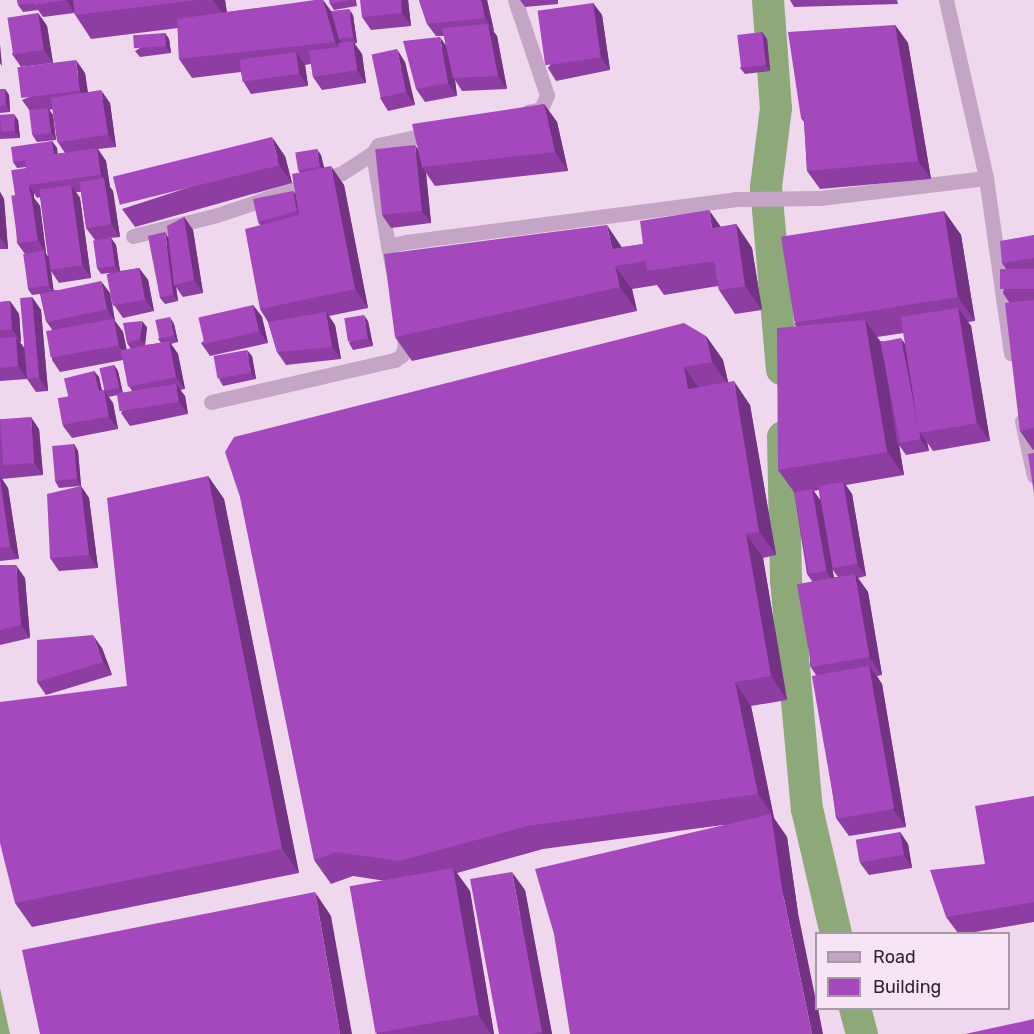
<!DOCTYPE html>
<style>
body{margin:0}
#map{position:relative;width:1034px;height:1034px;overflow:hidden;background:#efd8ed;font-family:Rubik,sans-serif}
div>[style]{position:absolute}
.water>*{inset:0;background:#8da979}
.canal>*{height:32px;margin:-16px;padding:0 16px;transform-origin:16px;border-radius:16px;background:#8da979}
.minor>*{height:15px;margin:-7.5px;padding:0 7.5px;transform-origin:7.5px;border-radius:7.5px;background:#c5a5c5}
.tertiary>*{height:15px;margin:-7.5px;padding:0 7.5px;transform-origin:7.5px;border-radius:7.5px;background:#c5a5c5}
.wall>*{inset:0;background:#8e3ea3}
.shaded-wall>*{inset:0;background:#743284}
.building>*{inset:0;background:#a548bd;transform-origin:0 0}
span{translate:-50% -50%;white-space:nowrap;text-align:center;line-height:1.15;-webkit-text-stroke:6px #f7e4f5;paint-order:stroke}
.legend{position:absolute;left:815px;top:932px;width:195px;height:78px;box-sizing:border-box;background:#f7e4f5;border:2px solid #a798a7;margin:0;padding:8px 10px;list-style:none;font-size:18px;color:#302632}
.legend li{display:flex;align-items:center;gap:12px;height:30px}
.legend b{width:30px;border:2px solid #a798a7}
</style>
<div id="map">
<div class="water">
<div style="clip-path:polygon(0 988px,10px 1034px,0 1034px)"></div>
</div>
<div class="canal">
<div style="left:768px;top:0;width:108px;rotate:85.8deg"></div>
<div style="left:776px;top:108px;width:80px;rotate:97.2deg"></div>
<div style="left:766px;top:187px;width:183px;rotate:85deg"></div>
<div style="left:783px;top:437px;width:143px;rotate:88.8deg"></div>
<div style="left:786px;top:580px;width:230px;rotate:84.8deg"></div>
<div style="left:807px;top:809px;width:128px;rotate:76.9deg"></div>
<div style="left:855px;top:1008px;width:27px;rotate:75deg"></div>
</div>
<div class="minor">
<div style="left:515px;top:0;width:100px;rotate:71.4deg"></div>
<div style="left:547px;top:95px;width:15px;rotate:113deg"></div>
<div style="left:541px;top:109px;width:13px;rotate:167deg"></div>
<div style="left:133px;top:236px;width:87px;rotate:-14deg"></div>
<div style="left:217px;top:215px;width:132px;rotate:-18.6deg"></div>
<div style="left:342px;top:173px;width:37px;rotate:-33deg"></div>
<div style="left:388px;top:246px;width:94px;rotate:-99.2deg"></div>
<div style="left:373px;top:153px;width:9px;rotate:-58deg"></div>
<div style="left:378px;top:145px;width:57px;rotate:-12.1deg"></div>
<div style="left:393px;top:271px;width:25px;rotate:-101deg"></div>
<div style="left:388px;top:246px;width:18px;rotate:-13deg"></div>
<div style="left:406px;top:242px;width:333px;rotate:-7.4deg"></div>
<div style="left:736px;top:199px;width:84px;rotate:-0.7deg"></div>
<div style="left:820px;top:198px;width:167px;rotate:-6.9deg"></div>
<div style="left:211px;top:402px;width:189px;rotate:-12.9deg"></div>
<div style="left:395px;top:360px;width:9px;rotate:-36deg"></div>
<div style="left:402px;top:355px;width:9px;rotate:-72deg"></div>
<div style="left:405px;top:346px;width:16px;rotate:-97deg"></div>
</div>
<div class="tertiary">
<div style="left:946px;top:0;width:182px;rotate:77.3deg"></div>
<div style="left:986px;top:178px;width:177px;rotate:81.9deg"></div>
<div style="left:1022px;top:421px;width:56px;rotate:77.7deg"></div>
</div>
<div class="wall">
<div style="clip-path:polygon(17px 0,225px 0,227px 12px,323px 0,331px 11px,353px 15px,357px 43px,354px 44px,362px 54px,366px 83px,322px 90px,313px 77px,311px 64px,305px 65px,308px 86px,251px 94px,243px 81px,241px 72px,192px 78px,179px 59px,178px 28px,91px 39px,74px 13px,43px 17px,38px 10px,23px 12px,18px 5px)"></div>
<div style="clip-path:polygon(329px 0,356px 0,357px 6px,334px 10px,330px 4px)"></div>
<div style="clip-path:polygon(408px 0,411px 26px,371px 30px,362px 17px)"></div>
<div style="clip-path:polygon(419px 0,487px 0,494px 31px,493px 31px,497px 36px,507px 89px,462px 91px,455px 80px,457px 96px,425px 102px,416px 89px,446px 44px,444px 36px,436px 36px,427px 24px)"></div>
<div style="clip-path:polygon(520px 0,558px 0,558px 4px,525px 7px)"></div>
<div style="clip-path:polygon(790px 0,897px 0,898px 4px,794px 7px)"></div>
<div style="clip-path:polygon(593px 3px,602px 15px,610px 70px,556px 81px,548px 68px)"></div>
<div style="clip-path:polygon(38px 13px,47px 26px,53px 63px,21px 67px,12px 54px)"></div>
<div style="clip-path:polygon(895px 25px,908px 43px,931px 179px,820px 189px,807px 171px,804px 122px,801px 118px)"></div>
<div style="clip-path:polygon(762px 32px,767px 39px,770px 71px,745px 74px,740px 68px)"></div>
<div style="clip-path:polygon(165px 33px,169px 39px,171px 53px,140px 57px,135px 51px)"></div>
<div style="clip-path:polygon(405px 62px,415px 105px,388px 111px,380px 98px)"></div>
<div style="clip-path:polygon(evenodd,85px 73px,88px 92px,110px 103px,116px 147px,98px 149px,106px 161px,110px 187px,113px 191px,120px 237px,110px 238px,111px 238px,116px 245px,120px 271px,139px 268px,148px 280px,154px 311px,123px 318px,114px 305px,109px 273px,101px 274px,97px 268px,95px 240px,86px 228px,81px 192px,76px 192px,80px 198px,91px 278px,59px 283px,51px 271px,53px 290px,110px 293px,115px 321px,123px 332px,127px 350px,131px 349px,127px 343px,147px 327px,145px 345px,161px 343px,158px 339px,174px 324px,178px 342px,171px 344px,178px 354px,185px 389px,180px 390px,185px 396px,188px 414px,130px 426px,121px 413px,133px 393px,129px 386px,123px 360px,60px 372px,52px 360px,53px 331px,46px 321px,40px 294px,32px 295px,28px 289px,25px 254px,17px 243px,15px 195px,26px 169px,26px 167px,17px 168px,13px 162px,52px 141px,57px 148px,57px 154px,65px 153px,57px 141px,53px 109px,49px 110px,53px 115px,56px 140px,37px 142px,33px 136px,30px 111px,22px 100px,85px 73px,34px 193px,37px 198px,40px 197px,48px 257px,46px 253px,40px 206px,34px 198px,34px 193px)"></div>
<div style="clip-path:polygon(0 89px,5px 89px,9px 95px,10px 112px,0 113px)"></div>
<div style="clip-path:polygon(544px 104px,557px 122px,568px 171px,435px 186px,426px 173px,431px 223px,391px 228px,382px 215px,418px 148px)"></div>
<div style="clip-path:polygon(0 115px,18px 120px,20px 138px,0 139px)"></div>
<div style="clip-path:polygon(321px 155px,324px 167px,344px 185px,368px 308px,329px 316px,335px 325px,341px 359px,286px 365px,277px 352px,268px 322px,260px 309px,260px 225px,258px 222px,295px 194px,300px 172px,298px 171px)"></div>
<div style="clip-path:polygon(285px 156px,292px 183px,135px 227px,122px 209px)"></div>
<div style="clip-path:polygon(0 192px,4px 199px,8px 249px,0 249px)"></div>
<div style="clip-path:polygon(evenodd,944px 211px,961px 235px,975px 321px,968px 322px,971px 326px,990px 441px,933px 451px,927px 442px,929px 451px,906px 455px,899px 445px,904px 475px,846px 485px,852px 494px,866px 576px,858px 578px,868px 592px,882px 675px,877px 676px,882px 684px,906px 827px,849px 836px,836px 818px,816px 675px,810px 666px,812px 581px,807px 574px,794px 492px,778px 470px,796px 326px,794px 324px,944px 211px,904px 333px,906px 345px,880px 341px,877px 337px,904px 333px,944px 211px,819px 490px,820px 500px,814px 491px,819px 490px,944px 211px,832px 569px,838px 577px,834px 577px,832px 569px)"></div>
<div style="clip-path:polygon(184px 217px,193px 230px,203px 293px,183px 297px,176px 287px,178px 301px,165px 304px,160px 298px,168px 237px)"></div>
<div style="clip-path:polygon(736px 224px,752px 248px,762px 310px,735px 314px,719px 290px,718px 286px,664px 295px,657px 285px,632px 289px,637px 311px,412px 361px,395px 337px,622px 247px,643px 244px)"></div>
<div style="clip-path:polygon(1034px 235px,1034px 449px,1033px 450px,1020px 431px,1009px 302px,1003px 293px,1008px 272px,1002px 263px)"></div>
<div style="clip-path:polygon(32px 297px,41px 310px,48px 391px,36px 392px,27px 379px,0 381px,0 302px,10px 301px,19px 314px,21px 342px,20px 342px,24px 348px)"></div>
<div style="clip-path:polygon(253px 305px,262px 317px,268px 343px,210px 356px,201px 343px)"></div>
<div style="clip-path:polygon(368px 321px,373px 346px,353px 350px,349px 343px)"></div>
<div style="clip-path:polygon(706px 336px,723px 360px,728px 382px,750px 405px,776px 555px,763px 558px,787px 700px,751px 706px,774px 818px,787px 837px,798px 913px,723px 825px,543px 849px,457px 873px,470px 891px,494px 1034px,377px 1034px,376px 1032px,386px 881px,353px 876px,331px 884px,314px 860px)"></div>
<div style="clip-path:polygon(252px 356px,256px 379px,223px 386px,219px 379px)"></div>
<div style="clip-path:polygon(114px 365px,118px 371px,123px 394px,108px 397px,113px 403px,118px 429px,72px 438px,63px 426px,68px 397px,94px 371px,99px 377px,102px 391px,104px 390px)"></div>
<div style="clip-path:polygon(0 419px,39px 429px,43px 475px,2px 479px,8px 488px,19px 559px,0 561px)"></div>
<div style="clip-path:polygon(74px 444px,78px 451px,81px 486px,89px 498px,98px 568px,59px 571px,50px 558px,80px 486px,59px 488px,55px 481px)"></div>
<div style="clip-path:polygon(208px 476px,224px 499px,299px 873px,32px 927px,15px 903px,127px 686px)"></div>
<div style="clip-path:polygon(0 565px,25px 578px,30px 638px,0 645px)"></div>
<div style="clip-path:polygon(102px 648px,112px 675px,46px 695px,37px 682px)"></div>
<div style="clip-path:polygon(1034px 796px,1034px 922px,969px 933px,958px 933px,946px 917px)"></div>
<div style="clip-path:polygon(900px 832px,908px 844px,912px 868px,869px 875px,860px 863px)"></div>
<div style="clip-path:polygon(525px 890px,552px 1034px,499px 1034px)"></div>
</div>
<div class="shaded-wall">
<div style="clip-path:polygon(66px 0,73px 0,75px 13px)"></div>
<div style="clip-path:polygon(213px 0,225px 0,228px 22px)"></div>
<div style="clip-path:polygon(323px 0,335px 17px,339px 39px,344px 45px,348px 60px,335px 42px)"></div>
<div style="clip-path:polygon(401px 0,408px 0,411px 26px,402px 13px)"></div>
<div style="clip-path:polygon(481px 0,487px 0,494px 31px,485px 18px)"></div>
<div style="clip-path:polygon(593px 3px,602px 15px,610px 70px,601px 57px)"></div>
<div style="clip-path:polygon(349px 9px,353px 15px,357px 43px,353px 37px)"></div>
<div style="clip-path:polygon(38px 13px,47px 26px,53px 63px,44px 50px)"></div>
<div style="clip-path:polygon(488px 24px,497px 36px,507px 89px,498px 76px)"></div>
<div style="clip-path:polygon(895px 25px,908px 43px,931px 179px,918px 161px)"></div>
<div style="clip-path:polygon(762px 32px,767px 39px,770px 71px,766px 65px)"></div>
<div style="clip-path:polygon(165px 33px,169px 39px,171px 53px,166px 46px)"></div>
<div style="clip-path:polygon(440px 37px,449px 50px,453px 78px,455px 80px,457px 96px,448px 83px)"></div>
<div style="clip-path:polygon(353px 41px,362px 54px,366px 83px,357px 70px)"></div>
<div style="clip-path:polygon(0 44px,2px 66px,0 63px)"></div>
<div style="clip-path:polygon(397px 49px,405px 62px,415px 105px,406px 92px)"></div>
<div style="clip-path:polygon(296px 52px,305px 65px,308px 86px,299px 74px)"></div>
<div style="clip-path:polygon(76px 60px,85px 73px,89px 104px,80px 91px)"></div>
<div style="clip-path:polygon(5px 89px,9px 95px,10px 112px,6px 105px)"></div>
<div style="clip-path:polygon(101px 90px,110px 103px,116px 147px,108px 134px)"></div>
<div style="clip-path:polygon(544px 104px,557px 122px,568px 171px,555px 152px)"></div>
<div style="clip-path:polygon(48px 108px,53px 115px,56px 140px,51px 133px)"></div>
<div style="clip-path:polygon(14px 114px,18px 120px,20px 138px,15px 131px)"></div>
<div style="clip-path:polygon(272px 137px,285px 156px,292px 183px,279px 165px)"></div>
<div style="clip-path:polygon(52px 141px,57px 148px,59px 162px,54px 156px)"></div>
<div style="clip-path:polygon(415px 145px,424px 158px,422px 167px,426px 173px,431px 223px,422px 211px)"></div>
<div style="clip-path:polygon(97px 148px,106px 161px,110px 187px,113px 191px,120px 237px,111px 224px,104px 179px,101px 175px)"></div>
<div style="clip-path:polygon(317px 149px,321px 155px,325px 173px,320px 167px)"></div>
<div style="clip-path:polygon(331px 166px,344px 185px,368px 308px,355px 289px)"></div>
<div style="clip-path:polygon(71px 185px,80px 198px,91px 278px,82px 265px)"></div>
<div style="clip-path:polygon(29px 186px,34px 193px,34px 198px,40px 206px,46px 253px,38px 240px)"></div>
<div style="clip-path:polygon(293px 191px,298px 197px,301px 217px,297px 211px)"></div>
<div style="clip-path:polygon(0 192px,4px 199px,8px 249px,0 237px)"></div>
<div style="clip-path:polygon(709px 210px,726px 234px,712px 228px)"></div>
<div style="clip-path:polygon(944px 211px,961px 235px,975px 321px,958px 297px)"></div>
<div style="clip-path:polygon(184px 217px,193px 230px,203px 293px,194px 280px)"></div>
<div style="clip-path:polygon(736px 224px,752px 248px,762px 310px,745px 286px)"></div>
<div style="clip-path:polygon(607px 225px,623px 249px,612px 249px)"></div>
<div style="clip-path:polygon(165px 232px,169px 239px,174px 285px,176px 287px,178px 301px,173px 294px)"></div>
<div style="clip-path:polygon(111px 238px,116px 245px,120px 272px,115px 266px)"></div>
<div style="clip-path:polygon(44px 251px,49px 258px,54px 292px,49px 286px)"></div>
<div style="clip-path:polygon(615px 266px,632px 289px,637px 311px,620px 287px)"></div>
<div style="clip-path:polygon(139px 268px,148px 280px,154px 311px,145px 299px)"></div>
<div style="clip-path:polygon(101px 281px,110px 293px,115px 321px,123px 332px,128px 359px,119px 346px,114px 320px,107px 309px)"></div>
<div style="clip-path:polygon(32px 297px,41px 310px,48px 391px,39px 378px)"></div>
<div style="clip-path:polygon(10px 301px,19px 314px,21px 342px,12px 329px)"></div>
<div style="clip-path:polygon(253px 305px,262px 317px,268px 343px,259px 331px)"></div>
<div style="clip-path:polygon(958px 308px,971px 326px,990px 441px,977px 423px)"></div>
<div style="clip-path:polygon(326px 312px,335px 325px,341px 359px,332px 347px)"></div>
<div style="clip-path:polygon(364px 315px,368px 321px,373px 346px,368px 339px)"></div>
<div style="clip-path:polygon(170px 317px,174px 324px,178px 342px,174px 336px)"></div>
<div style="clip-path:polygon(865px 320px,882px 344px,897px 443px,899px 445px,904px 475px,887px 452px)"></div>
<div style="clip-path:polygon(142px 321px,147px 327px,145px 345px,140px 339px)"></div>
<div style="clip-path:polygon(706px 336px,723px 360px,729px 386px,712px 362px)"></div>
<div style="clip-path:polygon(16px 337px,25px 349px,27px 379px,18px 366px)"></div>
<div style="clip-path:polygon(901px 338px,910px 351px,920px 433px,927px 442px,929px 451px,920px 439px)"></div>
<div style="clip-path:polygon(169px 341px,178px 354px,185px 389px,176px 377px)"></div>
<div style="clip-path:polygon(247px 350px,252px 356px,256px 379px,251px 373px)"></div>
<div style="clip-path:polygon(114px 365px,118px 371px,123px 394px,119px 387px)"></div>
<div style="clip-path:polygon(684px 367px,701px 391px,688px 389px)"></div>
<div style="clip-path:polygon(94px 371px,99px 377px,104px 400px,99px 394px)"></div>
<div style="clip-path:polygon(734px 381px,750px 405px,776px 555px,759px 532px)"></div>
<div style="clip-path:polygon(176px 384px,185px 396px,188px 414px,179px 402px)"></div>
<div style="clip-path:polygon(104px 390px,113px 403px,118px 429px,109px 417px)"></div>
<div style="clip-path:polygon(31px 417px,39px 429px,43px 475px,34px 463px)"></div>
<div style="clip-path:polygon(74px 444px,78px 451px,81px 486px,77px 479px)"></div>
<div style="clip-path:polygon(0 476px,8px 488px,19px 559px,10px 547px)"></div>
<div style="clip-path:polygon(208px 476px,224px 499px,299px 873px,282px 849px)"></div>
<div style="clip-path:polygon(843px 482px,852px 494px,866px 576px,857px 564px)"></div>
<div style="clip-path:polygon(81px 486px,89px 498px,98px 568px,89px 555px)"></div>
<div style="clip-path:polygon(812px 489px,821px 501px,835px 584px,826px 571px)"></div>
<div style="clip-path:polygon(746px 534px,763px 558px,787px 700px,771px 676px)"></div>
<div style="clip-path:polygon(16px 565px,25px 578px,30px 638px,21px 625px)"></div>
<div style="clip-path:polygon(855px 574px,868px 592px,882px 675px,869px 657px)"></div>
<div style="clip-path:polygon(93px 635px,102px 648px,112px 675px,103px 662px)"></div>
<div style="clip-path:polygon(869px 666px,882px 684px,906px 827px,893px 809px)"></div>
<div style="clip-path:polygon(735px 682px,751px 706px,774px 818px,758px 794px)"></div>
<div style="clip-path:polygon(771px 814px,787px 837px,798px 913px,816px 1001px,816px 1008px,818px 1008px,823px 1034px,812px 1034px,782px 889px)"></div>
<div style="clip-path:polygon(900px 832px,908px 844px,912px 868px,904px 855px)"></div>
<div style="clip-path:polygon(453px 868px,470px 891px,494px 1034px,491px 1034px,478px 1015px)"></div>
<div style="clip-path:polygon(512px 872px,525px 890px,552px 1034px,543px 1034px,542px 1032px)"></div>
<div style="clip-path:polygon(315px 892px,331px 916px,352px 1034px,340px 1034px)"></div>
</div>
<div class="building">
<div style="clip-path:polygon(17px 0,33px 0,34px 3px,18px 5px)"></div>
<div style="clip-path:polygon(33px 0,66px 0,34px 5px)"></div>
<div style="clip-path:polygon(73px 0,197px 0,75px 15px)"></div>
<div style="clip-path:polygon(315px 0,323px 0,335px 42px,179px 59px,177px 19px)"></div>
<div style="clip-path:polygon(329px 0,350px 0,330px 4px)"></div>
<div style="clip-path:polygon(360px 0,401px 0,402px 13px,362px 17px)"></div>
<div style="clip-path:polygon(419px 0,481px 0,485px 18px,427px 24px)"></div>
<div style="left:593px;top:3px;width:55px;height:56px;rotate:82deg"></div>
<div style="clip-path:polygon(349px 9px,353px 37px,339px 39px,331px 11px)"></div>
<div style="left:38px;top:13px;width:37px;height:31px;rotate:81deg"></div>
<div style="clip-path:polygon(488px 24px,498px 76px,453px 78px,442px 28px)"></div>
<div style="clip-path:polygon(895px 25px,918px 161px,807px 171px,804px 117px,801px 118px,788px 32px)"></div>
<div style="left:762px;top:32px;width:33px;height:25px;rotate:83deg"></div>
<div style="left:165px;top:33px;width:13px;height:32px;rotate:86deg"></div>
<div style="clip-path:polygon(440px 37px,448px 83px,416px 89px,403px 41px)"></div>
<div style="clip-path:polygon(353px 41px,357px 70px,313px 77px,309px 51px,339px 47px,338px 43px)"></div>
<div style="left:397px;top:49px;width:44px;height:26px;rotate:78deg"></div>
<div style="left:296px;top:52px;width:22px;height:57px;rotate:82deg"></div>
<div style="left:76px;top:60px;width:31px;height:59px;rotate:83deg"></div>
<div style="clip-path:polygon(0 89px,5px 89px,6px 105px,0 106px)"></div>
<div style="left:101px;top:90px;width:45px;height:51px;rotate:81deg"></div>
<div style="clip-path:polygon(544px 104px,555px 152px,422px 167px,412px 124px)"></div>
<div style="left:48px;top:108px;width:25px;height:19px;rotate:83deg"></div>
<div style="left:14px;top:114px;width:17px;height:14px;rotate:87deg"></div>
<div style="left:272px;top:137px;width:29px;height:164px;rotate:76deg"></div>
<div style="clip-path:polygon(52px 141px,54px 154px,25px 158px,25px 160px,13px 162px,11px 147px)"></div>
<div style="left:415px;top:145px;width:66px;height:40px;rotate:84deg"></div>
<div style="left:97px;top:148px;width:27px;height:73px;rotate:82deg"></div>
<div style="left:317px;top:149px;width:18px;height:22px;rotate:81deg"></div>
<div style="clip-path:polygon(331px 166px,355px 289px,260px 309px,245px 229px,299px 215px,292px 174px)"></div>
<div style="left:26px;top:168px;width:26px;height:15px;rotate:81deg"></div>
<div style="left:104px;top:178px;width:47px;height:25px;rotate:81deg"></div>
<div style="left:71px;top:185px;width:81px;height:32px;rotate:82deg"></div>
<div style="clip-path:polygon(293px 191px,297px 211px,258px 222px,253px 199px)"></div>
<div style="left:31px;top:193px;width:48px;height:20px;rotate:82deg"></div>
<div style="clip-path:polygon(709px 210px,712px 228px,736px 224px,745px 286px,719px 290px,714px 261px,647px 271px,646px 261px,615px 266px,620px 287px,395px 337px,384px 254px,607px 225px,612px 249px,643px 244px,640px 221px)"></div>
<div style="left:944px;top:211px;width:87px;height:165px;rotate:81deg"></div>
<div style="clip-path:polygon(184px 217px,194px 280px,174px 285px,167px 226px)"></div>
<div style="clip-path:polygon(165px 232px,173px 294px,160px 298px,148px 236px)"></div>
<div style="clip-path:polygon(1034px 235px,1034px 258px,1002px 263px,1000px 241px)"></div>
<div style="left:111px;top:238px;width:28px;height:18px;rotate:82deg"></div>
<div style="left:44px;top:251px;width:35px;height:21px;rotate:82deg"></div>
<div style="left:139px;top:268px;width:32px;height:33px;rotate:79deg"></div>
<div style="left:1034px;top:269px;width:20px;height:34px;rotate:90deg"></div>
<div style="left:101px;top:281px;width:29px;height:62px;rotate:78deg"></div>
<div style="left:32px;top:297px;width:81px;height:12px;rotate:85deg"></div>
<div style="clip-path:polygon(1034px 300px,1034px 428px,1020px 431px,1005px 303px)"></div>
<div style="clip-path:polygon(10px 301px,12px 329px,0 330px,0 302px)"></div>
<div style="left:253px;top:305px;width:27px;height:56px;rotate:77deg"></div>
<div style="left:958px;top:308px;width:117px;height:58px;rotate:81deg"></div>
<div style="clip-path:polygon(326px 312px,332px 347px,277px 352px,268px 322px)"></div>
<div style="left:364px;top:315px;width:24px;height:20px;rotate:81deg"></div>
<div style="left:170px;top:317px;width:19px;height:15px;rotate:78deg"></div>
<div style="left:114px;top:319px;width:27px;height:69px;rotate:80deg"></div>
<div style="clip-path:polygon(865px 320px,887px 452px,778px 470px,777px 328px)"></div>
<div style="clip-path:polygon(142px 321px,140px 339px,127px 343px,123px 323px)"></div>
<div style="clip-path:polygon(684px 323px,706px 336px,712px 362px,684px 367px,688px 389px,734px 381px,759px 532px,746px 534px,771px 676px,735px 682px,758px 794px,527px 826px,399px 861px,336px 852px,314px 860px,240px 497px,225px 452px,234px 437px)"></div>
<div style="clip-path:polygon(16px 337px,18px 366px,0 368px,0 338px)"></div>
<div style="left:901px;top:338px;width:103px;height:21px;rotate:79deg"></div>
<div style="left:169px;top:341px;width:37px;height:49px;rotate:79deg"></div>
<div style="left:247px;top:350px;width:23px;height:34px;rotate:80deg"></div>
<div style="left:114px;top:365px;width:23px;height:15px;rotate:77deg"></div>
<div style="left:94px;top:371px;width:21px;height:31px;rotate:76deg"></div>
<div style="left:176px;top:384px;width:18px;height:60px;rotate:81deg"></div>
<div style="left:104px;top:390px;width:27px;height:47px;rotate:80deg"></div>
<div style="left:31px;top:417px;width:46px;height:31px;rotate:86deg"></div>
<div style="left:74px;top:444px;width:35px;height:22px;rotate:85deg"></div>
<div style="clip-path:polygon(1034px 453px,1034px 494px,1028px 454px)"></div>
<div style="clip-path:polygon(208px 476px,282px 849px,15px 903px,0 843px,0 702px,127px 686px,107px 498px)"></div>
<div style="clip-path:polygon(0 480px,10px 547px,0 548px)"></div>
<div style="left:843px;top:482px;width:83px;height:25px;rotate:80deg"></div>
<div style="clip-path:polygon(81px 486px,89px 555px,50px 558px,47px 494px)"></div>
<div style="left:812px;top:489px;width:83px;height:18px;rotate:80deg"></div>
<div style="clip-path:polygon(0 565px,16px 565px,21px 625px,0 630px)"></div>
<div style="left:855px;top:574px;width:84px;height:59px;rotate:80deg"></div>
<div style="clip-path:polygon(93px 635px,103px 662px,37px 682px,37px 640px)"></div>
<div style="left:869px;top:666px;width:145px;height:58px;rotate:80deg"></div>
<div style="clip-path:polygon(1034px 796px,1034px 902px,946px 917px,930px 870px,985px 864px,975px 806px)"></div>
<div style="clip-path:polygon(771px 814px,782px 889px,812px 1034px,570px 1034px,554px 934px,535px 869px)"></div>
<div style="left:900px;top:832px;width:23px;height:45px;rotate:80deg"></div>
<div style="left:453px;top:868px;width:149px;height:105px;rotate:80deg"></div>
<div style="clip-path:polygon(512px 872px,542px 1032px,529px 1034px,499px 1034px,470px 879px)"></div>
<div style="clip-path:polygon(315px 892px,340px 1034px,40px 1034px,22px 950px)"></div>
<div style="clip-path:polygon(1034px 1019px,1034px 1034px,965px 1034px)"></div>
</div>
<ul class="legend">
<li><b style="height:8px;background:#c5a5c5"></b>Road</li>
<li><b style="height:16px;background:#a548bd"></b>Building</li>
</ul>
</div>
